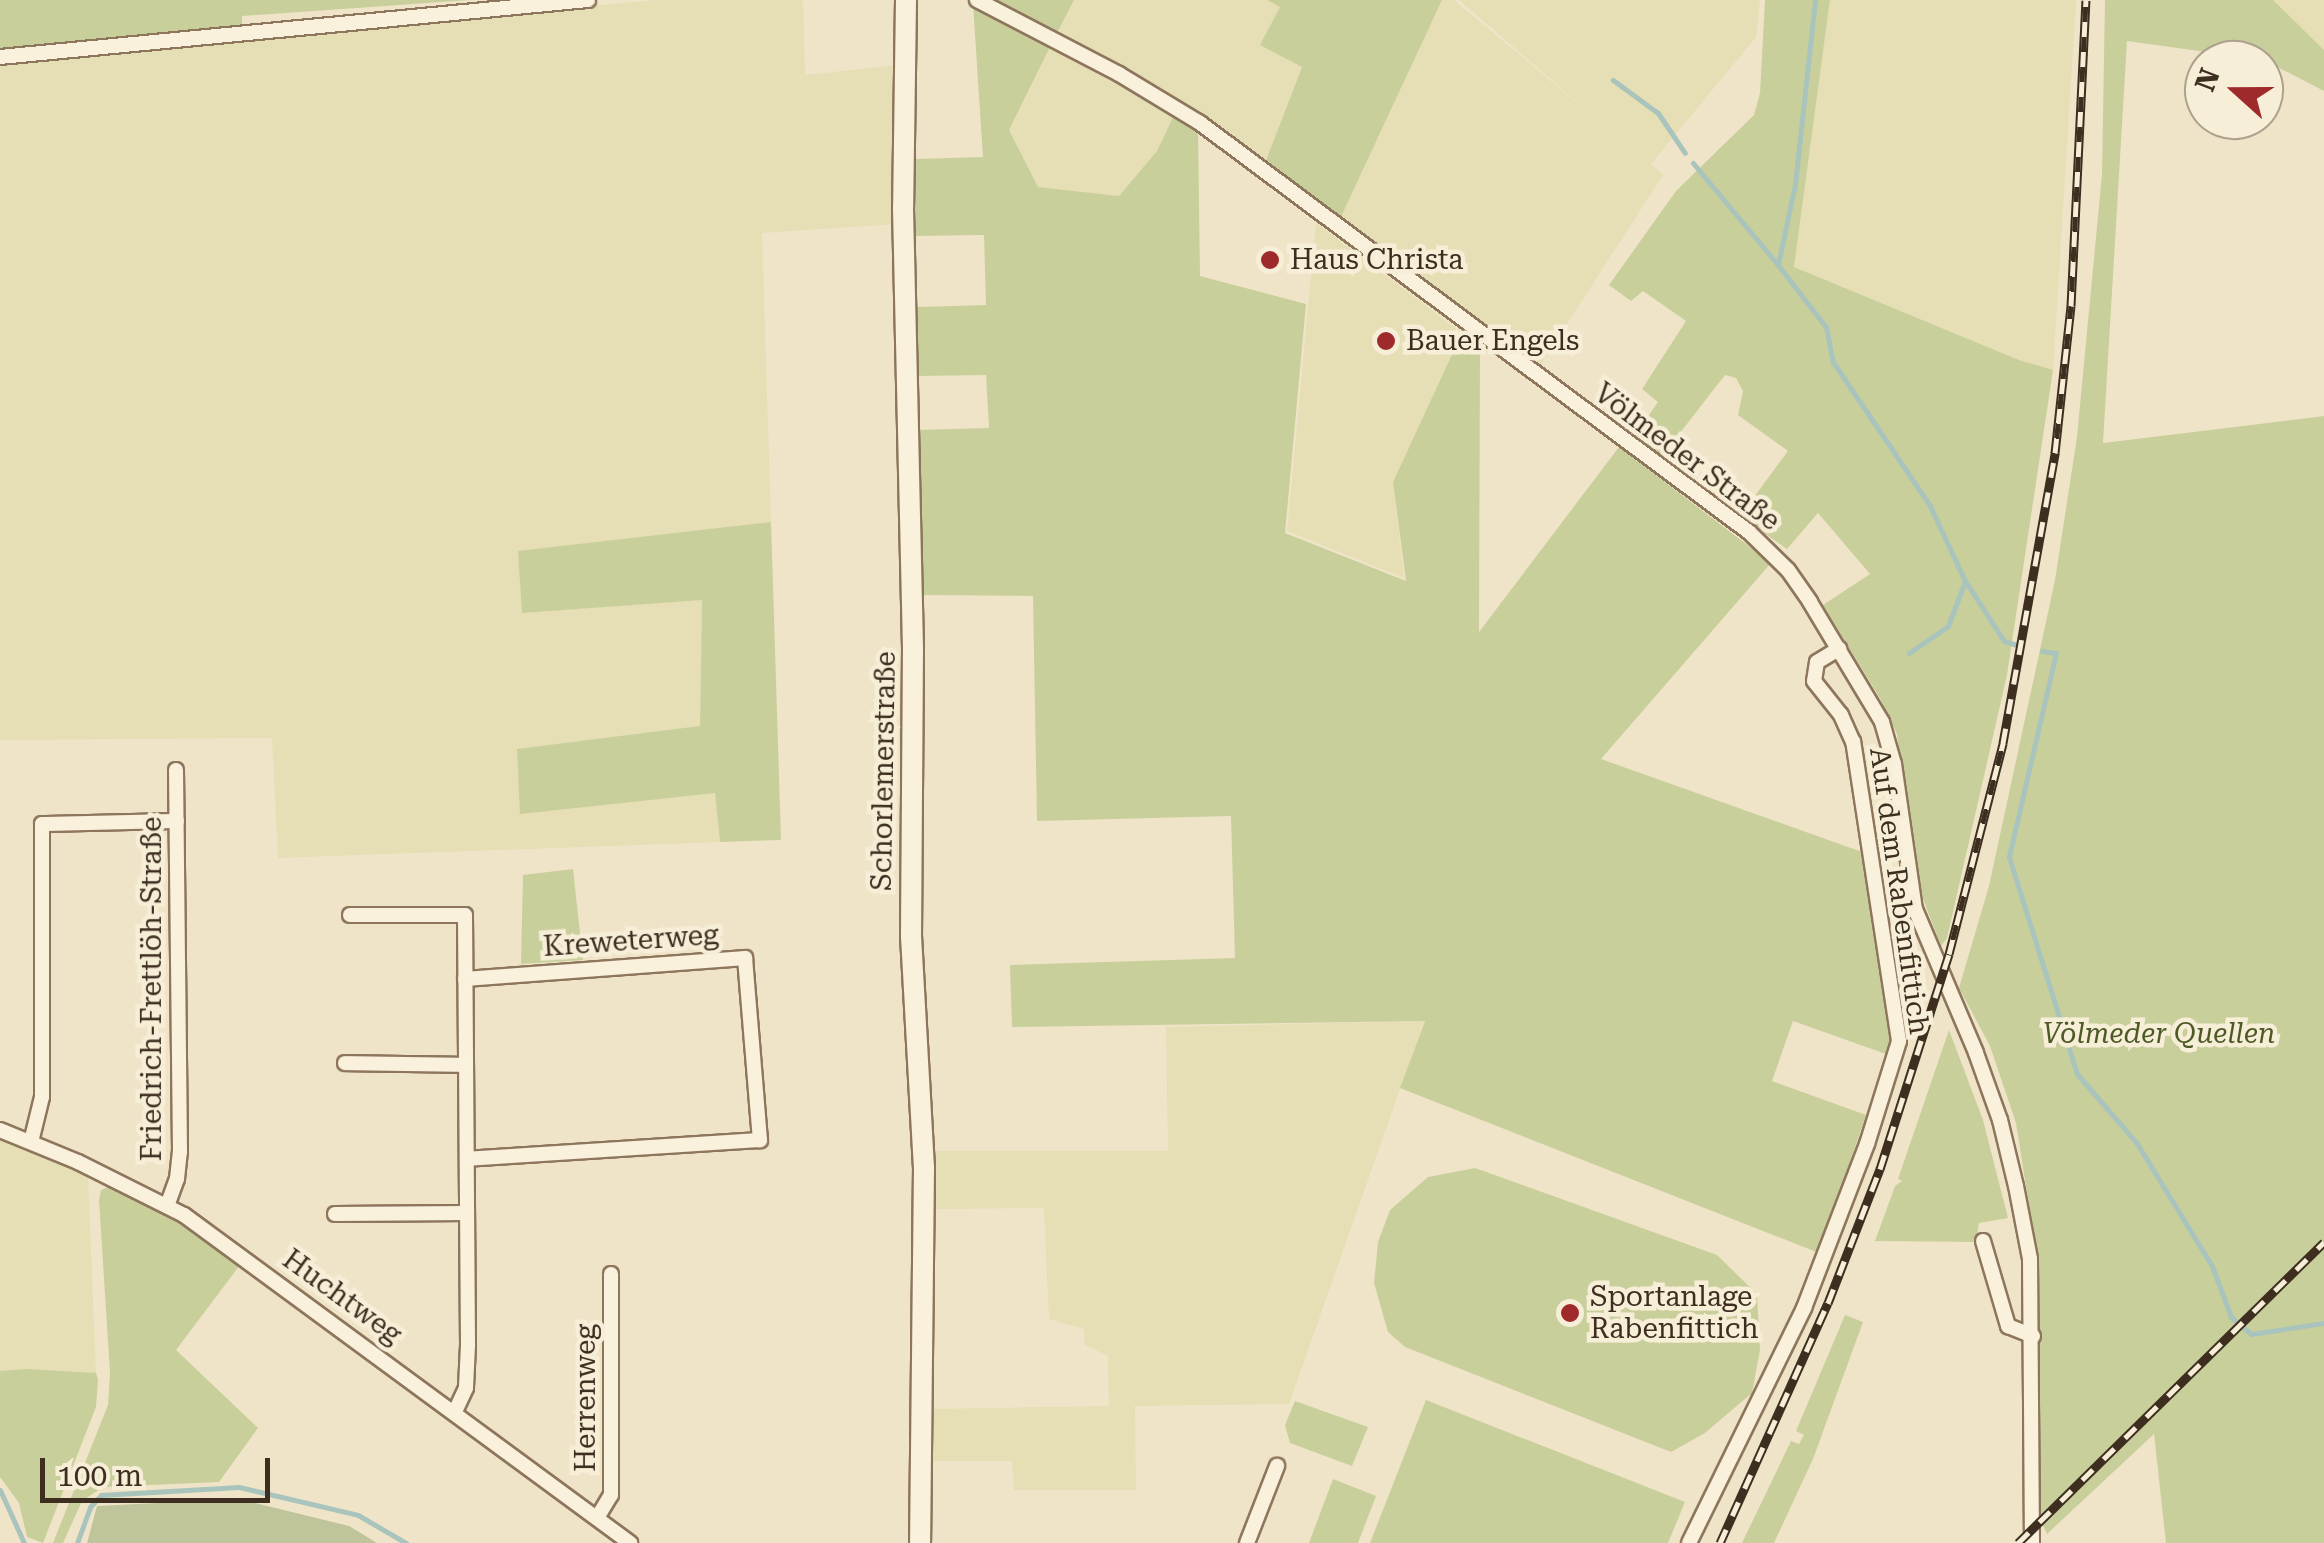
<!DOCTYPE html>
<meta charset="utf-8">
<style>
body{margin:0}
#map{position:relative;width:2324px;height:1543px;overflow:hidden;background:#f0e4c8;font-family:"Roboto Serif",serif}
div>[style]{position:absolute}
.farmland>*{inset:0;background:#e6deb5}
.green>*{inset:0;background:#c9cf9b}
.cemetery>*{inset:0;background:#bfc49a}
.stream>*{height:5px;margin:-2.5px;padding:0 2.5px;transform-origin:2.5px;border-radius:2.5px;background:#a9c4bc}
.roads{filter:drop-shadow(2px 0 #8d765c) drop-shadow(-2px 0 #8d765c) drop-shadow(0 2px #8d765c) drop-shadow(0 -2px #8d765c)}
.street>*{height:14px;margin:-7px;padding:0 7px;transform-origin:7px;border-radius:7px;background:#faf1dc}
.secondary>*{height:20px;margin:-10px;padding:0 10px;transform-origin:10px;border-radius:10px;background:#faf1dc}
.rail>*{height:9px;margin-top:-4.5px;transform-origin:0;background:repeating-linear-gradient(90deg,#f7eed8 0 15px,#3d2e20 0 30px);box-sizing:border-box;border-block:2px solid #3d2e20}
.dots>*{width:28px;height:28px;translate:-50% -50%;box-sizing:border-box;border:5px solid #f7eed8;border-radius:50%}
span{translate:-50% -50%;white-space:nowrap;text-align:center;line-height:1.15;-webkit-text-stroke:9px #f7eed8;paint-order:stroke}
.poi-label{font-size:28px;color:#3d2e20}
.left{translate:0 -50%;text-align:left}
.street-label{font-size:28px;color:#3d2e20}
.park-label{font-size:28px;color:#4d5a26;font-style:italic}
.north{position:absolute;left:2184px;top:40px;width:100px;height:100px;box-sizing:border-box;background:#f7eed8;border:2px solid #ada18e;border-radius:50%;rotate:291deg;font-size:28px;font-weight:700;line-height:40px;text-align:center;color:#3d2e20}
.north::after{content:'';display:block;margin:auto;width:35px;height:45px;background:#9e2a2b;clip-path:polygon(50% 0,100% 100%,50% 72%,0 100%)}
.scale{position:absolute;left:40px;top:1458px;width:230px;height:45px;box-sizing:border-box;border:5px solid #3d2e20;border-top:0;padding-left:12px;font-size:30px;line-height:35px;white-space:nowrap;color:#3d2e20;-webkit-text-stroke:8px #f7eed8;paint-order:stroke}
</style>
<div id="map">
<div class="farmland">
<div style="clip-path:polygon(655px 0,803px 0,805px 75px,898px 65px,897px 224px,762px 233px,771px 522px,518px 552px,523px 613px,702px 599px,700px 727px,517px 749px,715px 793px,720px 842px,278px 858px,272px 738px,0 740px,0 62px)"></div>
<div style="clip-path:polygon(1074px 0,1267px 0,1281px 6px,1302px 66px,1265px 163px,1175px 113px,1157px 151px,1119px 196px,1038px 187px,1009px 130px)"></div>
<div style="clip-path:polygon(1442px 0,1454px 0,1599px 121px,1459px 0,1760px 0,1756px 37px,1651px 164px,1663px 175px,1538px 369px,1339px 221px)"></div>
<div style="clip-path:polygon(1830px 0,2076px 0,2053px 370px,2019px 360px,1794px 267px)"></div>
<div style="clip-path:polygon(2273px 0,2324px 0,2324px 50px)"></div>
<div style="clip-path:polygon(1316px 223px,1462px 333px,1393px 482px,1404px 578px,1287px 531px)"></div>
<div style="clip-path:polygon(1424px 1021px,1289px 1404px,1135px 1406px,1136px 1490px,1014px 1490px,1012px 1461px,930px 1461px,931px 1409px,1109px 1406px,1108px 1356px,1085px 1345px,1084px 1329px,1049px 1319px,1044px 1208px,934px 1209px,935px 1151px,1168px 1151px,1166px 1027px)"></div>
<div style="clip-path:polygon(0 1138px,88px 1176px,96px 1373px,0 1371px)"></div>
</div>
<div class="green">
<div style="clip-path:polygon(0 0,469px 0,242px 16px,242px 28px,0 51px)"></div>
<div style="clip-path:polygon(986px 0,1074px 0,1055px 37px)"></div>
<div style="clip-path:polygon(1267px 0,1442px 0,1339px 221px,1265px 163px,1302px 67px,1260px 45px,1280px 7px)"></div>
<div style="clip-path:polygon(1765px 0,1830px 0,1794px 267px,2019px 360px,2053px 370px,2007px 675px,1947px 938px,1941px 946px,1923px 899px,1911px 848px,1897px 734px,1881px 700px,1823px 605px,1870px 574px,1818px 513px,1787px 549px,1740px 516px,1788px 451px,1738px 415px,1743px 391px,1736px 378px,1725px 375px,1662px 456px,1635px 435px,1658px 402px,1642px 389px,1686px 321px,1643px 291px,1631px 301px,1609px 285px,1676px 191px,1754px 115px,1760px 93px)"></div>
<div style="clip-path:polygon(2105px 0,2273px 0,2324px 50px,2324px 91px,2264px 60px,2127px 41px,2103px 443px,2324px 416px,2324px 1543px,2166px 1543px,2154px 1434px,2047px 1534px,2041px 1521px,2029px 1206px,2016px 1123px,1990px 1046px,1959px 988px,1989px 886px,2055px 580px,2077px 437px,2102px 174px)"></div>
<div style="clip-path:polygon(973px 4px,1051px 45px,1009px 130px,1038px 187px,1119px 196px,1157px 151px,1175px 113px,1198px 129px,1200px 276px,1306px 304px,1285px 533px,1406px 581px,1393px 482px,1462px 333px,1480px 346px,1479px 632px,1619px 447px,1771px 563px,1601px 759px,1862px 852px,1891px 1041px,1886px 1054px,1793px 1021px,1772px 1081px,1866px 1115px,1819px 1253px,1400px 1088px,1425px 1021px,1012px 1027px,1010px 965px,1235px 958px,1231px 816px,1037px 821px,1033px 596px,918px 595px,914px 430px,989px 428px,986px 375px,918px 376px,917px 307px,986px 305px,984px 235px,916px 236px,915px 159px,983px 157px)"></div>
<div style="clip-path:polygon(771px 522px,781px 840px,720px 842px,715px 793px,520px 814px,517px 749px,700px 726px,702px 600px,522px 613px,518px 551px)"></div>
<div style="clip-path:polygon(573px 869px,583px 960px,521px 964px,523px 875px)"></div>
<div style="clip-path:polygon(1949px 1030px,1983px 1120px,2008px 1218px,1979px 1223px,1976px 1242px,1875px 1241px,1895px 1186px,1902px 1181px,1898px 1179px)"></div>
<div style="clip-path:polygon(1475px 1168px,1717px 1255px,1757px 1294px,1760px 1350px,1752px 1393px,1705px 1433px,1671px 1452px,1405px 1347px,1388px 1332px,1374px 1283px,1378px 1242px,1390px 1210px,1428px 1177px)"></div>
<div style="clip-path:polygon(112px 1185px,172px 1216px,240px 1265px,176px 1350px,258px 1428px,219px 1482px,103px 1487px,82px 1501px,63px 1543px,53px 1543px,108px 1405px,110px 1373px,99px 1200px,101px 1190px)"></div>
<div style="clip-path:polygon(1845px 1315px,1863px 1322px,1813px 1459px,1774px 1543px,1742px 1543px,1791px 1441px,1799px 1444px,1804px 1435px,1796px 1431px)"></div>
<div style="clip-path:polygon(27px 1369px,96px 1373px,98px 1380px,96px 1407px,43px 1543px,27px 1537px,19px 1503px,0 1477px,0 1371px)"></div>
<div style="clip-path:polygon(1426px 1400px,1685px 1502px,1668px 1543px,1370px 1543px)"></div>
<div style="clip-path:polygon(1295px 1401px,1368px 1427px,1352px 1466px,1290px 1443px,1285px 1425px)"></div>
<div style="clip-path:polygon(1333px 1479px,1376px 1496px,1358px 1543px,1309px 1543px)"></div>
</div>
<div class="cemetery">
<div style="clip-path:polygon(239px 1499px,349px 1526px,377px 1543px,87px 1543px,97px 1506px)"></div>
</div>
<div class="stream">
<div style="left:1815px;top:0;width:185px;rotate:96.2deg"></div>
<div style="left:1795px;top:184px;width:83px;rotate:101.9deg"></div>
<div style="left:1778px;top:265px;width:78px;rotate:52.3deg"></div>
<div style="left:1826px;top:327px;width:36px;rotate:79deg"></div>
<div style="left:1833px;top:362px;width:174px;rotate:56deg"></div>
<div style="left:1930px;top:506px;width:81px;rotate:65deg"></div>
<div style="left:1964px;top:579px;width:74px;rotate:57.2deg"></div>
<div style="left:2004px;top:641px;width:14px;rotate:17deg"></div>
<div style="left:1613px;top:80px;width:56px;rotate:36.3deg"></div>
<div style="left:1658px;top:113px;width:48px;rotate:56deg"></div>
<div style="left:1693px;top:163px;width:133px;rotate:50.2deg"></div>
<div style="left:2042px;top:651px;width:14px;rotate:8deg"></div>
<div style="left:2056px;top:653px;width:209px;rotate:103deg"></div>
<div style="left:2009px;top:857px;width:227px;rotate:72.6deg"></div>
<div style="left:2077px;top:1074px;width:90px;rotate:49.1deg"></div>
<div style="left:2136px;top:1142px;width:145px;rotate:58.5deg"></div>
<div style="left:2212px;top:1266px;width:54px;rotate:69.6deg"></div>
<div style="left:2231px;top:1317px;width:26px;rotate:40deg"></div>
<div style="left:2251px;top:1334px;width:74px;rotate:-8.6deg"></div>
<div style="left:1909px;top:653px;width:47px;rotate:-34.7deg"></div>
<div style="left:1948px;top:626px;width:48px;rotate:-69.3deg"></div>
<div style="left:0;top:1490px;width:58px;rotate:65.6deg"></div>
<div style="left:77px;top:1543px;width:38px;rotate:-70deg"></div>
<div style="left:90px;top:1507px;width:16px;rotate:-47deg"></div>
<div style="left:101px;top:1495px;width:138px;rotate:-3.3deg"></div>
<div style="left:239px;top:1487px;width:122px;rotate:13.2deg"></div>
<div style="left:358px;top:1515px;width:56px;rotate:30.3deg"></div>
</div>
<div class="roads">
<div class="street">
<div style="left:977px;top:0;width:160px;rotate:27.5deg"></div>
<div style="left:1119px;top:74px;width:95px;rotate:31.2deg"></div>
<div style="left:1200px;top:123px;width:685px;rotate:36.69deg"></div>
<div style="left:1749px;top:532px;width:54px;rotate:44.3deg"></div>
<div style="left:1788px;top:570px;width:39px;rotate:55deg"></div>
<div style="left:1810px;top:602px;width:140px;rotate:59deg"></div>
<div style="left:1882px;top:722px;width:44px;rotate:74.1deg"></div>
<div style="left:1894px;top:764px;width:147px;rotate:81.8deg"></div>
<div style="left:1915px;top:909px;width:156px;rotate:67deg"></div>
<div style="left:1976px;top:1053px;width:71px;rotate:70.3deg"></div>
<div style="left:2000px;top:1120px;width:68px;rotate:76.4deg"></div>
<div style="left:2016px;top:1186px;width:74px;rotate:79.1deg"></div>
<div style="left:2030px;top:1259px;width:284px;rotate:89.6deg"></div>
<div style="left:0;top:57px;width:591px;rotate:-5.54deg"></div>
<div style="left:350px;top:915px;width:115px"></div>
<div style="left:465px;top:915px;width:430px;rotate:89.6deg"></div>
<div style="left:468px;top:1345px;width:43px;rotate:92.7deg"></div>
<div style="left:466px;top:1388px;width:26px;rotate:115deg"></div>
<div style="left:465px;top:979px;width:281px;rotate:-4.3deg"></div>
<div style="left:745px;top:958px;width:183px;rotate:85.3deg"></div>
<div style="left:760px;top:1140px;width:293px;rotate:176.3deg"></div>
<div style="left:345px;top:1063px;width:121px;rotate:0.9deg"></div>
<div style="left:0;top:1130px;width:84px;rotate:22.3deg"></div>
<div style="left:78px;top:1162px;width:119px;rotate:26.6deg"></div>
<div style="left:184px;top:1215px;width:554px;rotate:36.33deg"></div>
<div style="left:31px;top:1142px;width:46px;rotate:-76.3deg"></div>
<div style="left:42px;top:1097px;width:273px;rotate:-90deg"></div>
<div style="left:42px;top:824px;width:135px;rotate:-1.3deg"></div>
<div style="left:167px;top:1206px;width:29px;rotate:-70deg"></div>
<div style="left:177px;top:1179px;width:27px;rotate:-84deg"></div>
<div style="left:180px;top:1152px;width:382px;rotate:-90.6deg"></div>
<div style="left:335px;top:1214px;width:132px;rotate:-0.4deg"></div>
<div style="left:1983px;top:1241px;width:89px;rotate:73.6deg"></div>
<div style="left:2008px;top:1326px;width:27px;rotate:22deg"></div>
<div style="left:597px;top:1518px;width:27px;rotate:-59deg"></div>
<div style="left:611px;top:1495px;width:221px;rotate:-90deg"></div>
<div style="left:1247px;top:1543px;width:83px;rotate:-68.7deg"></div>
<div style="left:1689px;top:1543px;width:262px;rotate:-63.9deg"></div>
<div style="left:1804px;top:1308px;width:176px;rotate:-69deg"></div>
<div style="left:1867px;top:1144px;width:108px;rotate:-72.7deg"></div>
<div style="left:1899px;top:1041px;width:303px;rotate:-98.7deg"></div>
<div style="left:1853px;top:742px;width:30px;rotate:-114deg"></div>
<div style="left:1841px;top:715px;width:43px;rotate:-128.5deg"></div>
<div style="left:1814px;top:681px;width:19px;rotate:-81deg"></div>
<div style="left:1817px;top:662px;width:26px;rotate:-31deg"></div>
</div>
<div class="secondary">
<div style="left:906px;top:0;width:208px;rotate:90.8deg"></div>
<div style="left:903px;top:208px;width:441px;rotate:88.7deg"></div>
<div style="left:913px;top:649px;width:287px;rotate:90.4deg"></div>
<div style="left:911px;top:936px;width:231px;rotate:86.8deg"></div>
<div style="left:924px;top:1167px;width:376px;rotate:90.6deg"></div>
</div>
</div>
<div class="rail">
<div style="left:1720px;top:1543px;width:263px;rotate:-65.8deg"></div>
<div style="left:1828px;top:1303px;width:144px;rotate:-68.8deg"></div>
<div style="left:1880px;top:1169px;width:226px;rotate:-72.2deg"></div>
<div style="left:1949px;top:954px;width:218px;rotate:-75.6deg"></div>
<div style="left:2003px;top:743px;width:295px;rotate:-79.8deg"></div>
<div style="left:2055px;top:453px;width:148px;rotate:-83.8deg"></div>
<div style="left:2071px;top:306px;width:306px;rotate:-87.2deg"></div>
<div style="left:2018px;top:1543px;width:429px;rotate:-44.5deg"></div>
</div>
<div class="dots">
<div style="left:1270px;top:260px;background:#9e2a2b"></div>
<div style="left:1386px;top:341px;background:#9e2a2b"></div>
<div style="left:1570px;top:1313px;background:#9e2a2b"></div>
</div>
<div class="poi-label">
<span class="left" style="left:1290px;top:260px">Haus Christa</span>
<span class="left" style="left:1406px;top:341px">Bauer Engels</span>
<span class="left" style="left:1590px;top:1313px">Sportanlage<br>Rabenfittich</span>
</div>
<div class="street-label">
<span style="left:1687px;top:457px;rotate:37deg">Völmeder Straße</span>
<span style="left:884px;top:771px;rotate:-89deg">Schorlemerstraße</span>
<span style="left:1899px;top:891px;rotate:82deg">Auf dem Rabenfittich</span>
<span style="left:631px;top:941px;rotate:-4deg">Kreweterweg</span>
<span style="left:152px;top:989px;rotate:-90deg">Friedrich-Frettlöh-Straße</span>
<span style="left:342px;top:1297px;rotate:36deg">Huchtweg</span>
<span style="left:586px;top:1398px;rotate:-90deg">Herrenweg</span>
</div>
<div class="park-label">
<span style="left:2159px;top:1034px">Völmeder Quellen</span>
</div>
<div class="north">N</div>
<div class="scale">100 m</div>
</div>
